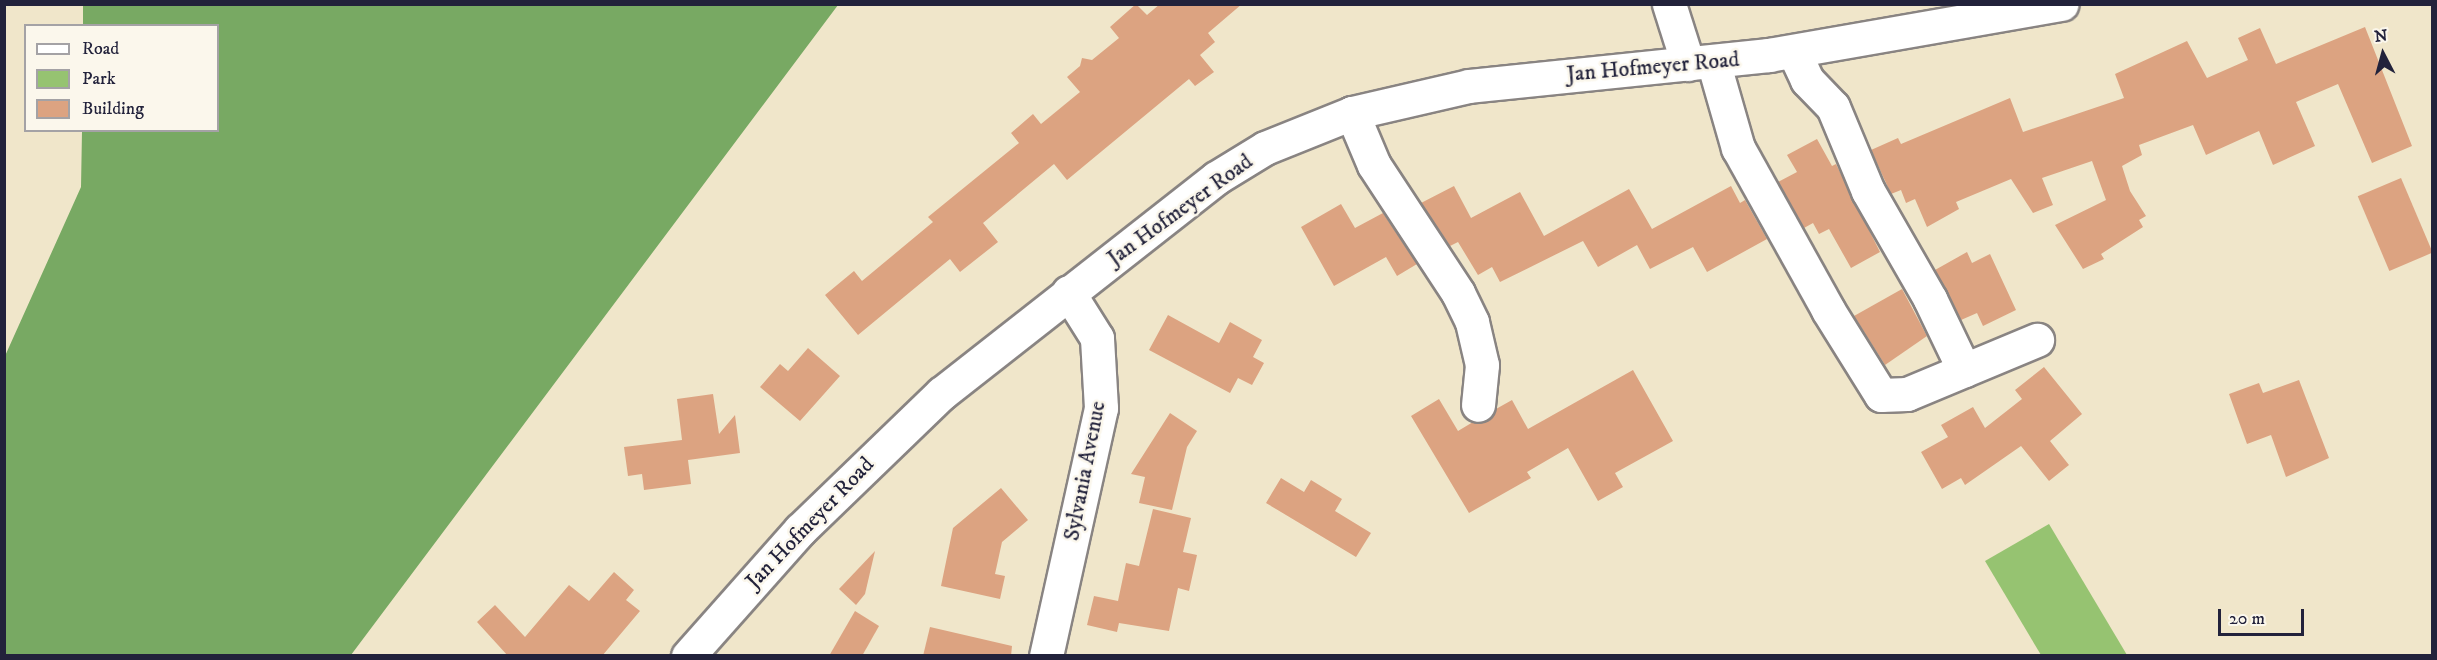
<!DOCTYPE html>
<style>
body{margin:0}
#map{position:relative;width:2437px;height:660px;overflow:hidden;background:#f0e6ca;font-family:"IM FELL DW Pica",serif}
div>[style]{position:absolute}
.green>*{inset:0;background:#96c371}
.forest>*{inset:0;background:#78a963}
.building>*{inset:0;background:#dca381;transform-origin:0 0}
.roads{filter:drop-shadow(2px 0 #898482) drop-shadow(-2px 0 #898482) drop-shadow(0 2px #898482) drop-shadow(0 -2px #898482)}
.minor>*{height:33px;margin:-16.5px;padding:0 16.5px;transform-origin:16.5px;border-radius:16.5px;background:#fff}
span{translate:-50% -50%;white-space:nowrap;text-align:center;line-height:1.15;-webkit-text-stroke:5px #fbf7ec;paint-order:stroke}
.street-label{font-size:22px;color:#22223b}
.frame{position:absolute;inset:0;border:6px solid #22223b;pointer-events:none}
.legend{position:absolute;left:24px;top:24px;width:195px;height:108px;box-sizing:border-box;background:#fbf7ec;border:2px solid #a4a2a5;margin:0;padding:8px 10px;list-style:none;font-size:18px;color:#22223b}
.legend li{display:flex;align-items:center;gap:12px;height:30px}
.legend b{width:30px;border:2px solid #a4a2a5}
.north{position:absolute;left:2353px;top:24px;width:60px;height:60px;-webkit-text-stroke:4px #fbf7ec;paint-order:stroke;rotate:354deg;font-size:16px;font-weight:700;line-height:24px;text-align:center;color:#22223b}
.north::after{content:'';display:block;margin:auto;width:21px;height:27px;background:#22223b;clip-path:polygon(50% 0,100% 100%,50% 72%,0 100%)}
.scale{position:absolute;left:2218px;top:609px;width:86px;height:27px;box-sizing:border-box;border:3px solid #22223b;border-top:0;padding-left:8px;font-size:18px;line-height:21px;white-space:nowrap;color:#22223b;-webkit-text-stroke:4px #fbf7ec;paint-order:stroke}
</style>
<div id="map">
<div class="green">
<div style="clip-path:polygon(2049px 524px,2127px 655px,2041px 655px,1985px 561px)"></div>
</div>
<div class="forest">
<div style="clip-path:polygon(83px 5px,83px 4px,838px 5px,351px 655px,5px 655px,5px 356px,81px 187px,82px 131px,218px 130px,218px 26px,83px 25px)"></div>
</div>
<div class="building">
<div style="clip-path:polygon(1136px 4px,1147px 15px,1160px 4px,1242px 4px,1208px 33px,1215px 42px,1200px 55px,1214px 72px,1195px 86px,1189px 79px,1067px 180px,1054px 164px,983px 223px,998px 242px,960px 272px,950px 259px,858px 335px,825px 295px,854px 271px,862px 281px,933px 222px,928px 217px,1019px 143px,1011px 133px,1033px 114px,1041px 124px,1080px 92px,1067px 77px,1080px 66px,1082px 58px,1092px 60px,1119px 38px,1110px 27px)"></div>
<div style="clip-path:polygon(2365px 27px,2412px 146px,2372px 163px,2338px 84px,2296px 102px,2315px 146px,2273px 165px,2259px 131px,2206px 155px,2193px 125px,2139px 145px,2142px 155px,2122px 166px,2130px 191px,2146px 216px,2139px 220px,2143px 227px,2101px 254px,2104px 259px,2083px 269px,2055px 225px,2106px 200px,2092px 161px,2042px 178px,2053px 205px,2033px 213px,2011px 179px,1956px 202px,1959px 209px,1927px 227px,1915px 199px,1906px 203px,1901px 190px,1891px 194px,1871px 150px,1898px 138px,1901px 144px,2010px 98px,2023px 132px,2124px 98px,2115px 74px,2187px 41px,2207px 78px,2248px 60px,2238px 38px,2260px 28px,2276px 64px)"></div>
<div style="clip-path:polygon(1817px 139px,1832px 166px,1836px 164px,1880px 252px,1851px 268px,1829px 229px,1819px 234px,1813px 223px,1804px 228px,1778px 182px,1797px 172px,1787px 155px)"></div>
<div style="left:2401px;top:178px;width:81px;height:47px;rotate:67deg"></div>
<div style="clip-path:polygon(1454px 186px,1471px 218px,1520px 192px,1544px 236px,1629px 189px,1652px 229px,1731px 186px,1740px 203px,1745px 200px,1767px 239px,1707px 272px,1693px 247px,1650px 269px,1637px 245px,1598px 267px,1583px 241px,1500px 282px,1492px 267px,1478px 275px,1458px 242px,1450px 246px,1421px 203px)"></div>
<div style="clip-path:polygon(1341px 204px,1355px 228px,1383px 213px,1417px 264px,1397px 276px,1386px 257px,1334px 286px,1301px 227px)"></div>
<div style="clip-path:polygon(1967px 252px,1972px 263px,1990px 254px,2016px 310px,1983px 326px,1977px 313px,1961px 320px,1935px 270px)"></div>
<div style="clip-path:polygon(1902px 289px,1927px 336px,1885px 365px,1854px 316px)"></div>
<div style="clip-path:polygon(1168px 315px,1219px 343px,1230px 322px,1262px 340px,1253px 357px,1264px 363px,1252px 385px,1238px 378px,1230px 393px,1149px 350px)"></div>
<div style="clip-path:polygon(808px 348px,840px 376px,800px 421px,760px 387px,780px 364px,788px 371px)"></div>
<div style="clip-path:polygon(2044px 367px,2082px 414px,2050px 441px,2069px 465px,2049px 481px,2021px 446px,1965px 485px,1961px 478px,1942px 489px,1921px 452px,1948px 437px,1941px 425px,1973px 407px,1985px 428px,2022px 399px,2015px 390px)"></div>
<div style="clip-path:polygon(1633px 370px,1673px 441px,1615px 473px,1623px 487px,1598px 501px,1568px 448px,1527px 472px,1531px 478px,1469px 513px,1411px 416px,1439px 399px,1458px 431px,1473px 422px,1486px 422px,1496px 409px,1512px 400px,1528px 429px)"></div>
<div style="clip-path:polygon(2299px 380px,2329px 458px,2286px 477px,2271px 435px,2247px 444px,2229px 394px,2259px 383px,2263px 393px)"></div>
<div style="clip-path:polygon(713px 394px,719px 434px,735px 415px,740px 453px,688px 460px,691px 484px,644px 490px,642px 474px,628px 476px,624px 447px,682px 440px,677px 399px)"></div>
<div style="clip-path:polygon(1170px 413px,1197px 431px,1187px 447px,1172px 510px,1139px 503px,1145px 477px,1131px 474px)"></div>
<div style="clip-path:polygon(1281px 478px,1304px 492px,1311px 480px,1342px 499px,1335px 511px,1371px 533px,1356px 557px,1266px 503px)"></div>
<div style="clip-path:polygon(1001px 488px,1028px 520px,1002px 542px,995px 574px,1005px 576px,1000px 599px,941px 586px,953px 528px)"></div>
<div style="clip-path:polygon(1153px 509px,1191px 518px,1183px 552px,1197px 555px,1189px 591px,1178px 588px,1169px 631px,1119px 623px,1117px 632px,1087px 625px,1094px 596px,1118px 601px,1126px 563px,1139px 566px)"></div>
<div style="clip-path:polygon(875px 551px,865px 594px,856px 605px,839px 589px)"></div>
<div style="clip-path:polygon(614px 572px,634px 590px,626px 600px,640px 611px,602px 656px,508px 656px,477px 622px,495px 605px,525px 637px,569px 585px,589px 601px)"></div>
<div style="clip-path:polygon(855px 611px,879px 626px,862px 656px,829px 656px)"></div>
<div style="clip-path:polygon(930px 627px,1012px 646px,1011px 656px,923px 656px)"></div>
</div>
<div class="roads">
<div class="minor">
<div style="left:1669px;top:4px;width:63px;rotate:72.4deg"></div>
<div style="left:1794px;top:52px;width:31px;rotate:65deg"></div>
<div style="left:1807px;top:80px;width:37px;rotate:46deg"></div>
<div style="left:1833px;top:107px;width:91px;rotate:67.4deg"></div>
<div style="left:1868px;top:191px;width:125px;rotate:60.1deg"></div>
<div style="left:1930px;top:299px;width:79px;rotate:64.4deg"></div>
<div style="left:1713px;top:61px;width:91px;rotate:74deg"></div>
<div style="left:1738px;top:148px;width:185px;rotate:60.9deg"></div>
<div style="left:1828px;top:310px;width:100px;rotate:58.1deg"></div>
<div style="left:1881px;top:395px;width:26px;rotate:-2deg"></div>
<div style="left:1907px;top:394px;width:141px;rotate:-22.6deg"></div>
<div style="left:1352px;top:113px;width:56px;rotate:67.1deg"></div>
<div style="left:1374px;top:165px;width:153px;rotate:56.7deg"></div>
<div style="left:1458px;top:293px;width:32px;rotate:64deg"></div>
<div style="left:1472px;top:322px;width:44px;rotate:76.9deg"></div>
<div style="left:1482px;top:365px;width:40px;rotate:95.7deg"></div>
<div style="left:688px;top:656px;width:169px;rotate:-48.4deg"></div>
<div style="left:800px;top:530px;width:197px;rotate:-44deg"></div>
<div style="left:942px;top:393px;width:348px;rotate:-38.1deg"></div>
<div style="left:1216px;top:178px;width:57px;rotate:-31.5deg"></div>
<div style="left:1265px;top:148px;width:94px;rotate:-21.9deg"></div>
<div style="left:1352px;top:113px;width:120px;rotate:-13deg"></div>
<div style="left:1469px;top:86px;width:302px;rotate:-5.9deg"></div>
<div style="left:1769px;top:55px;width:297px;rotate:-9.9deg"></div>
<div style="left:1046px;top:656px;width:254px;rotate:-77.5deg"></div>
<div style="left:1101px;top:408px;width:70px;rotate:-93.3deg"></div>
<div style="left:1097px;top:338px;width:54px;rotate:-122.2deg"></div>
</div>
</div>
<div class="street-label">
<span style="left:1653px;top:67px;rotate:-5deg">Jan Hofmeyer Road</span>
<span style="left:1180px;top:210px;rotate:-36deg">Jan Hofmeyer Road</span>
<span style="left:1085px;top:471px;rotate:-79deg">Sylvania Avenue</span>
<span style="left:810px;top:523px;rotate:-46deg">Jan Hofmeyer Road</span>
</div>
<div class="frame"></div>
<ul class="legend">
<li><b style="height:8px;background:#fff"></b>Road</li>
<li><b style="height:16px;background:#96c371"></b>Park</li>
<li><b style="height:16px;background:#dca381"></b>Building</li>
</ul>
<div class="north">N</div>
<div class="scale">20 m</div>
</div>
